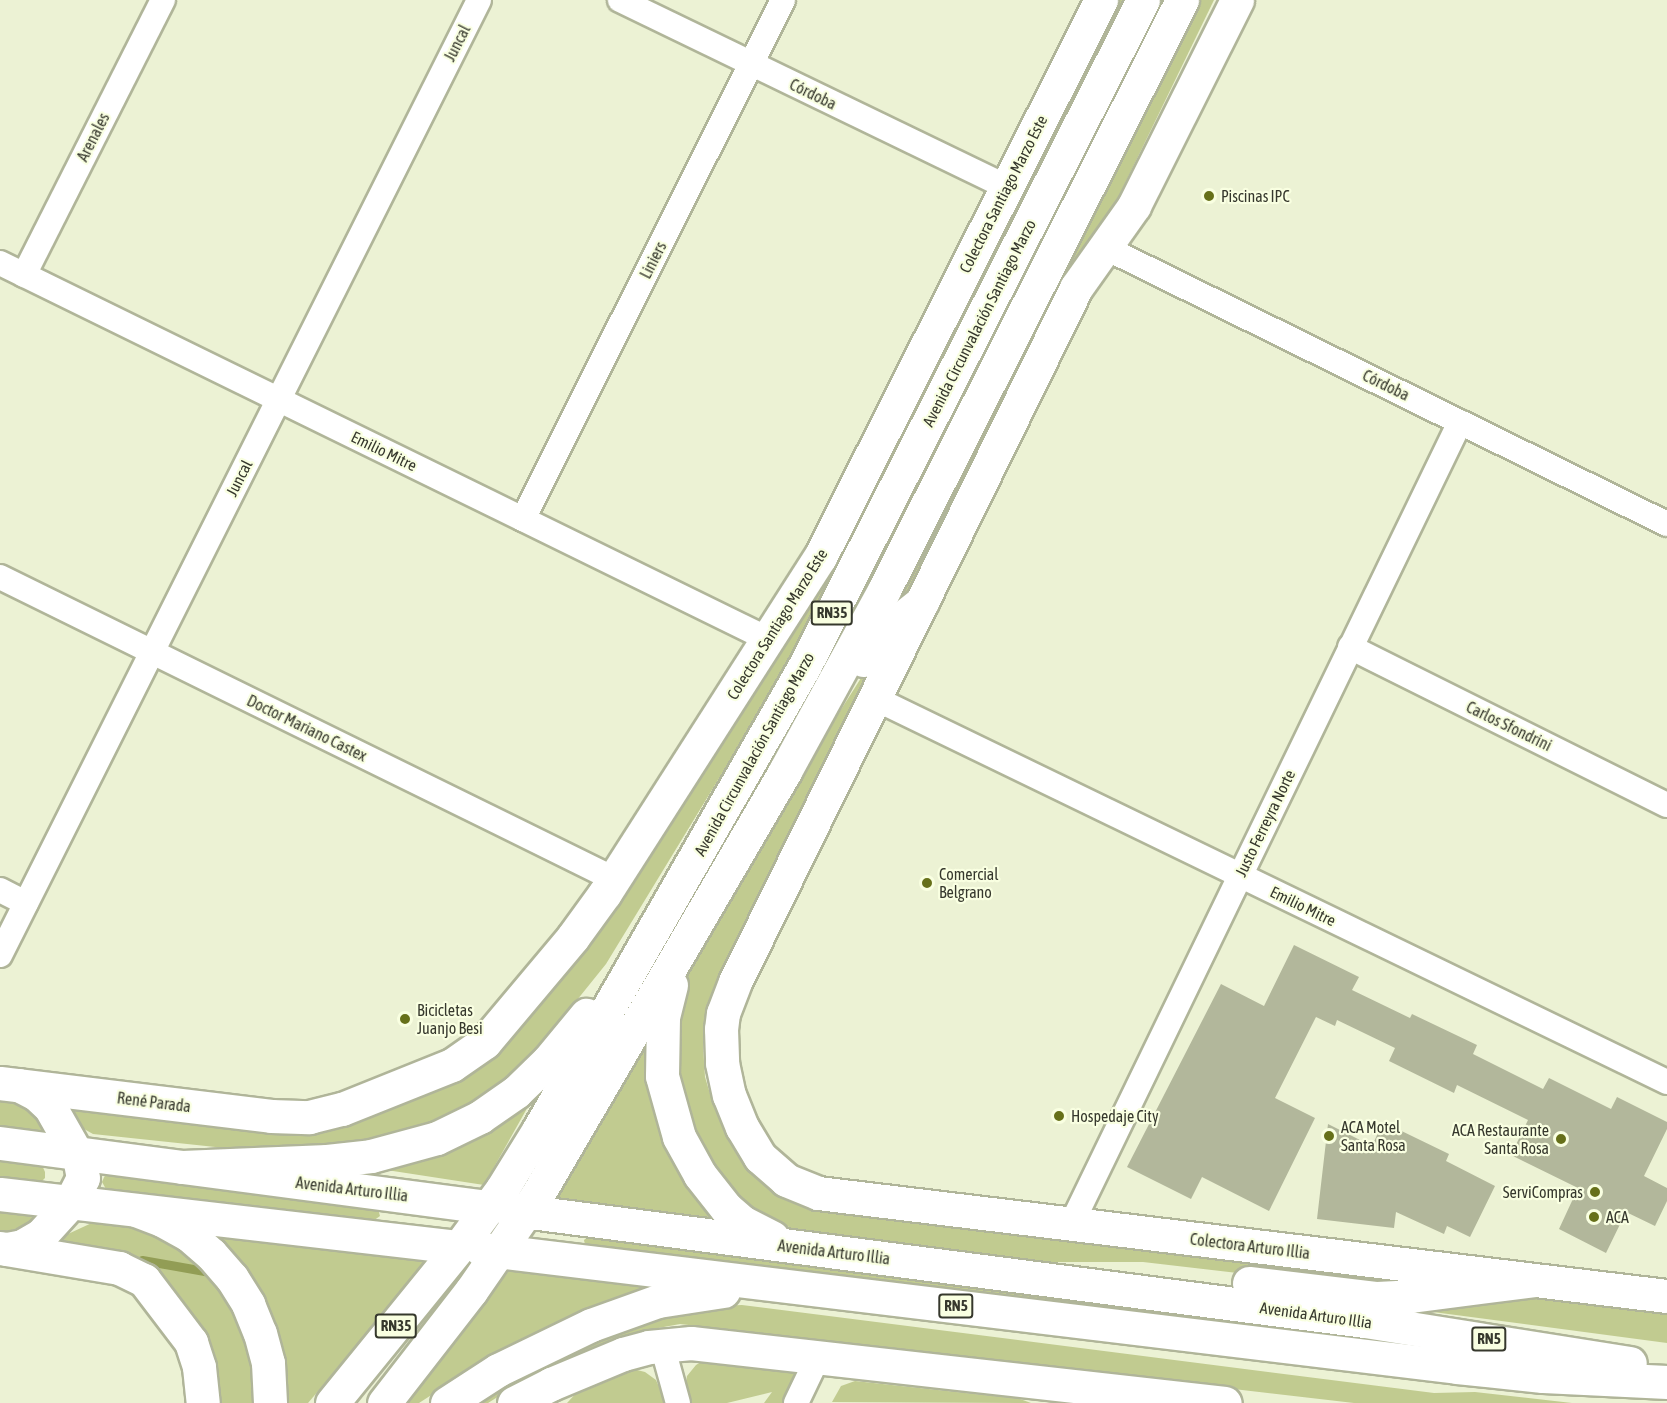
<!DOCTYPE html>
<meta charset="utf-8">
<style>
body{margin:0}
#map{position:relative;width:1667px;height:1403px;overflow:hidden;background:#ecf2d4;font-family:"Asap Condensed",sans-serif}
div>[style]{position:absolute}
.green>*{inset:0;background:#c1cb90}
.stream>*{height:9px;margin:-4.5px;padding:0 4.5px;transform-origin:4.5px;border-radius:4.5px;background:#929d55}
.building>*{inset:0;background:#b2b79b}
.roads{filter:drop-shadow(2px 0 #b0b599) drop-shadow(-2px 0 #b0b599) drop-shadow(0 2px #b0b599) drop-shadow(0 -2px #b0b599)}
.street>*{height:24px;margin:-12px;padding:0 12px;transform-origin:12px;border-radius:12px;background:#fff}
.secondary>*{height:33px;margin:-16.5px;padding:0 16.5px;transform-origin:16.5px;border-radius:16.5px;background:#fff}
.primary>*{height:33px;margin:-16.5px;padding:0 16.5px;transform-origin:16.5px;border-radius:16.5px;background:#fff}
.highway>*{height:33px;margin:-16.5px;padding:0 16.5px;transform-origin:16.5px;border-radius:16.5px;background:#fff}
.dots>*{width:16px;height:16px;translate:-50% -50%;box-sizing:border-box;border:3px solid #f9ffe1;border-radius:50%}
span{translate:-50% -50%;white-space:nowrap;text-align:center;line-height:1.15;-webkit-text-stroke:4.5px #f9ffe1;paint-order:stroke}
.shield-label span{padding:2px 4px;background:#f9ffe1;border:2px solid;border-radius:4px;-webkit-text-stroke-width:0}
.shield-label{font-size:15px;color:#36382d;font-weight:700}
.street-label{font-size:16px;color:#36382d}
.poi-label{font-size:16px;color:#36382d}
.left{translate:0 -50%;text-align:left}
.right{translate:-100% -50%;text-align:right}
</style>
<div id="map">
<div class="green">
<div style="clip-path:polygon(1115px 0,1129px 0,828px 591px,771px 693px,606px 964px,544px 1041px,523px 1064px,472px 1102px,408px 1132px,361px 1145px,253px 1151px,93px 1134px,75px 1124px,65px 1104px,277px 1130px,454px 1077px,589px 936px)"></div>
<div style="clip-path:polygon(1197px 0,1214px 0,1114px 206px,911px 588px,886px 619px)"></div>
<div style="clip-path:polygon(894px 638px,726px 963px,709px 1004px,703px 1045px,705px 1077px,714px 1107px,744px 1160px,760px 1179px,780px 1195px,799px 1204px,819px 1209px,1406px 1282px,1358px 1287px,1143px 1262px,1034px 1262px,797px 1231px,753px 1209px,729px 1187px,709px 1160px,693px 1130px,679px 1087px,675px 1040px,686px 981px,702px 943px,771px 820px,868px 667px)"></div>
<div style="clip-path:polygon(644px 1043px,649px 1094px,663px 1143px,681px 1177px,723px 1224px,554px 1199px)"></div>
<div style="clip-path:polygon(0 1096px,29px 1104px,47px 1133px,0 1128px)"></div>
<div style="clip-path:polygon(534px 1096px,484px 1185px,367px 1167px)"></div>
<div style="clip-path:polygon(0 1159px,42px 1165px,45px 1172px,45px 1178px,40px 1183px,0 1180px)"></div>
<div style="clip-path:polygon(106px 1173px,378px 1209px,380px 1216px,373px 1221px,107px 1191px,102px 1182px)"></div>
<div style="clip-path:polygon(0 1211px,35px 1215px,35px 1222px,0 1234px)"></div>
<div style="clip-path:polygon(96px 1221px,141px 1224px,204px 1264px,240px 1323px,253px 1365px,257px 1403px,219px 1403px,193px 1322px,142px 1260px,57px 1246px,55px 1240px)"></div>
<div style="clip-path:polygon(589px 1236px,1438px 1342px,1443px 1350px,585px 1245px,584px 1240px)"></div>
<div style="clip-path:polygon(211px 1237px,431px 1259px,308px 1403px,283px 1403px)"></div>
<div style="clip-path:polygon(512px 1267px,656px 1285px,545px 1328px,492px 1356px,419px 1403px,403px 1403px)"></div>
<div style="clip-path:polygon(1544px 1298px,1667px 1309px,1667px 1343px,1418px 1310px,1422px 1306px)"></div>
<div style="clip-path:polygon(742px 1305px,1434px 1393px,1475px 1392px,1572px 1403px,1354px 1403px,680px 1324px,642px 1331px,512px 1388px,488px 1403px,468px 1403px,521px 1373px,637px 1323px,657px 1316px,715px 1306px)"></div>
<div style="clip-path:polygon(704px 1360px,795px 1371px,797px 1375px,786px 1403px,764px 1403px,772px 1392px,727px 1403px,688px 1403px,685px 1387px,687px 1376px,696px 1365px)"></div>
<div style="clip-path:polygon(633px 1369px,645px 1372px,656px 1380px,666px 1403px,567px 1403px,580px 1389px)"></div>
<div style="clip-path:polygon(855px 1381px,1020px 1399px,1031px 1403px,832px 1402px,841px 1386px)"></div>
</div>
<div class="stream">
<div style="left:142px;top:1260px;width:69px;rotate:10deg"></div>
</div>
<div class="building">
<div style="clip-path:polygon(1294px 945px,1359px 977px,1352px 990px,1410px 1018px,1412px 1014px,1477px 1045px,1473px 1054px,1543px 1089px,1549px 1078px,1611px 1109px,1617px 1097px,1667px 1122px,1667px 1129px,1644px 1176px,1667px 1188px,1667px 1201px,1655px 1226px,1626px 1212px,1606px 1253px,1559px 1229px,1578px 1188px,1511px 1155px,1528px 1120px,1457px 1085px,1454px 1093px,1389px 1061px,1395px 1048px,1337px 1020px,1335px 1026px,1316px 1017px,1275px 1098px,1315px 1118px,1269px 1211px,1202px 1177px,1191px 1199px,1127px 1167px,1221px 984px,1264px 1006px)"></div>
<div style="clip-path:polygon(1383px 1122px,1449px 1154px,1446px 1161px,1495px 1186px,1470px 1237px,1447px 1226px,1444px 1234px,1396px 1212px,1394px 1228px,1317px 1219px,1328px 1124px,1372px 1146px)"></div>
</div>
<div class="roads">
<div class="street">
<div style="left:620px;top:0;width:430px;rotate:25.8deg"></div>
<div style="left:1104px;top:247px;width:627px;rotate:26.2deg"></div>
<div style="left:0;top:263px;width:855px;rotate:26.09deg"></div>
<div style="left:24px;top:275px;width:308px;rotate:-63.2deg"></div>
<div style="left:523px;top:519px;width:580px;rotate:-63.39deg"></div>
<div style="left:0;top:577px;width:684px;rotate:26.19deg"></div>
<div style="left:1350px;top:647px;width:354px;rotate:26.5deg"></div>
<div style="left:874px;top:698px;width:881px;rotate:25.84deg"></div>
<div style="left:0;top:890px;width:29px;rotate:27deg"></div>
<div style="left:0;top:955px;width:1068px;rotate:-63.36deg"></div>
<div style="left:1071px;top:1225px;width:892px;rotate:-64.15deg"></div>
<div style="left:662px;top:1345px;width:60px;rotate:74.6deg"></div>
<div style="left:796px;top:1403px;width:51px;rotate:-64.4deg"></div>
</div>
<div class="secondary">
<div style="left:1237px;top:0;width:230px;rotate:116.6deg"></div>
<div style="left:1134px;top:206px;width:100px;rotate:125.3deg"></div>
<div style="left:1076px;top:288px;width:773px;rotate:116.17deg"></div>
<div style="left:735px;top:982px;width:33px;rotate:111deg"></div>
<div style="left:723px;top:1013px;width:16px;rotate:97deg"></div>
<div style="left:721px;top:1029px;width:34px;rotate:88deg"></div>
<div style="left:722px;top:1063px;width:33px;rotate:78deg"></div>
<div style="left:729px;top:1095px;width:35px;rotate:68deg"></div>
<div style="left:742px;top:1127px;width:35px;rotate:59deg"></div>
<div style="left:760px;top:1157px;width:35px;rotate:41deg"></div>
<div style="left:786px;top:1180px;width:35px;rotate:22deg"></div>
<div style="left:818px;top:1193px;width:855px;rotate:6.92deg"></div>
<div style="left:0;top:1083px;width:273px;rotate:6.9deg"></div>
<div style="left:271px;top:1116px;width:38px;rotate:2deg"></div>
<div style="left:309px;top:1117px;width:34px;rotate:-14deg"></div>
<div style="left:342px;top:1109px;width:118px;rotate:-21.8deg"></div>
<div style="left:452px;top:1065px;width:40px;rotate:-34.9deg"></div>
<div style="left:485px;top:1042px;width:137px;rotate:-50deg"></div>
<div style="left:573px;top:937px;width:54px;rotate:-54deg"></div>
<div style="left:605px;top:893px;width:399px;rotate:-57.4deg"></div>
<div style="left:820px;top:557px;width:624px;rotate:-63.23deg"></div>
<div style="left:0;top:1248px;width:121px;rotate:9.5deg"></div>
<div style="left:119px;top:1268px;width:28px;rotate:26deg"></div>
<div style="left:144px;top:1280px;width:78px;rotate:52.8deg"></div>
<div style="left:191px;top:1342px;width:26px;rotate:72deg"></div>
<div style="left:199px;top:1367px;width:36px;rotate:84deg"></div>
<div style="left:514px;top:1403px;width:42px;rotate:-27.2deg"></div>
<div style="left:551px;top:1384px;width:78px;rotate:-22.6deg"></div>
<div style="left:623px;top:1354px;width:27px;rotate:-15deg"></div>
<div style="left:649px;top:1347px;width:42px;rotate:-5.4deg"></div>
<div style="left:691px;top:1343px;width:537px;rotate:6.41deg"></div>
</div>
<div class="primary">
<div style="left:0;top:1143px;width:492px;rotate:7.5deg"></div>
<div style="left:0;top:1194px;width:462px;rotate:6.6deg"></div>
<div style="left:7px;top:1249px;width:15px;rotate:-11deg"></div>
<div style="left:22px;top:1246px;width:22px;rotate:-30deg"></div>
<div style="left:41px;top:1235px;width:43px;rotate:-47.8deg"></div>
<div style="left:70px;top:1203px;width:28px;rotate:-63deg"></div>
<div style="left:83px;top:1178px;width:20px;rotate:-101deg"></div>
<div style="left:79px;top:1158px;width:59px;rotate:-119.6deg"></div>
<div style="left:50px;top:1107px;width:19px;rotate:-137deg"></div>
<div style="left:36px;top:1094px;width:20px;rotate:-153deg"></div>
</div>
<div class="highway">
<div style="left:863px;top:660px;width:38px;rotate:-51deg"></div>
<div style="left:887px;top:630px;width:45px;rotate:-38.7deg"></div>
<div style="left:671px;top:985px;width:34px;rotate:104deg"></div>
<div style="left:663px;top:1018px;width:58px;rotate:91deg"></div>
<div style="left:662px;top:1076px;width:63px;rotate:74.4deg"></div>
<div style="left:679px;top:1137px;width:43px;rotate:61.1deg"></div>
<div style="left:700px;top:1175px;width:42px;rotate:51.8deg"></div>
<div style="left:726px;top:1208px;width:21px;rotate:41deg"></div>
<div style="left:742px;top:1222px;width:34px;rotate:27deg"></div>
<div style="left:182px;top:1167px;width:145px;rotate:-2.4deg"></div>
<div style="left:327px;top:1161px;width:44px;rotate:-6.5deg"></div>
<div style="left:371px;top:1156px;width:68px;rotate:-15.3deg"></div>
<div style="left:437px;top:1138px;width:48px;rotate:-26deg"></div>
<div style="left:480px;top:1117px;width:44px;rotate:-34.8deg"></div>
<div style="left:516px;top:1092px;width:45px;rotate:-44.1deg"></div>
<div style="left:548px;top:1061px;width:60px;rotate:-50.4deg"></div>
<div style="left:508px;top:1209px;width:864px;rotate:7.45deg"></div>
<div style="left:1365px;top:1321px;width:268px;rotate:9deg"></div>
<div style="left:136px;top:1210px;width:28px;rotate:21deg"></div>
<div style="left:162px;top:1220px;width:31px;rotate:29deg"></div>
<div style="left:189px;top:1235px;width:29px;rotate:41deg"></div>
<div style="left:211px;top:1254px;width:32px;rotate:49deg"></div>
<div style="left:232px;top:1278px;width:31px;rotate:58deg"></div>
<div style="left:248px;top:1304px;width:31px;rotate:68deg"></div>
<div style="left:260px;top:1333px;width:31px;rotate:75deg"></div>
<div style="left:268px;top:1363px;width:40px;rotate:87.1deg"></div>
<div style="left:481px;top:1249px;width:983px;rotate:6.89deg"></div>
<div style="left:1457px;top:1367px;width:86px;rotate:6deg"></div>
<div style="left:1543px;top:1376px;width:124px;rotate:2.8deg"></div>
<div style="left:1249px;top:1283px;width:129px;rotate:6.7deg"></div>
<div style="left:1377px;top:1298px;width:34px;rotate:-3deg"></div>
<div style="left:1411px;top:1296px;width:124px;rotate:-7.4deg"></div>
<div style="left:332px;top:1403px;width:201px;rotate:-50.9deg"></div>
<div style="left:459px;top:1247px;width:72px;rotate:-53.4deg"></div>
<div style="left:502px;top:1189px;width:70px;rotate:-58.3deg"></div>
<div style="left:539px;top:1129px;width:533px;rotate:-60.16deg"></div>
<div style="left:804px;top:667px;width:748px;rotate:-63.06deg"></div>
<div style="left:384px;top:1403px;width:142px;rotate:-52.2deg"></div>
<div style="left:471px;top:1291px;width:118px;rotate:-55.4deg"></div>
<div style="left:538px;top:1194px;width:490px;rotate:-59.7deg"></div>
<div style="left:785px;top:771px;width:206px;rotate:-61.3deg"></div>
<div style="left:884px;top:590px;width:661px;rotate:-63.2deg"></div>
<div style="left:447px;top:1403px;width:61px;rotate:-32.9deg"></div>
<div style="left:498px;top:1370px;width:103px;rotate:-25.8deg"></div>
<div style="left:591px;top:1325px;width:71px;rotate:-19.7deg"></div>
<div style="left:658px;top:1301px;width:66px;rotate:-8.7deg"></div>
</div>
</div>
<div class="dots">
<div style="left:1209px;top:196px;background:#667019"></div>
<div style="left:927px;top:883px;background:#667019"></div>
<div style="left:405px;top:1019px;background:#667019"></div>
<div style="left:1059px;top:1116px;background:#667019"></div>
<div style="left:1329px;top:1136px;background:#667019"></div>
<div style="left:1561px;top:1139px;background:#667019"></div>
<div style="left:1595px;top:1192px;background:#667019"></div>
<div style="left:1594px;top:1217px;background:#667019"></div>
</div>
<div class="shield-label">
<span style="left:832px;top:613px">RN35</span>
<span style="left:956px;top:1306px">RN5</span>
<span style="left:396px;top:1326px">RN35</span>
<span style="left:1489px;top:1339px">RN5</span>
</div>
<div class="street-label">
<span style="left:457px;top:43px;rotate:-63deg">Juncal</span>
<span style="left:813px;top:94px;rotate:26deg">Córdoba</span>
<span style="left:93px;top:137px;rotate:-63deg">Arenales</span>
<span style="left:1003px;top:194px;rotate:-63deg">Colectora Santiago Marzo Este</span>
<span style="left:653px;top:260px;rotate:-63deg">Liniers</span>
<span style="left:979px;top:323px;rotate:-63deg">Avenida Circunvalación Santiago Marzo</span>
<span style="left:1386px;top:385px;rotate:26deg">Córdoba</span>
<span style="left:384px;top:451px;rotate:26deg">Emilio Mitre</span>
<span style="left:239px;top:478px;rotate:-63deg">Juncal</span>
<span style="left:777px;top:624px;rotate:-58deg">Colectora Santiago Marzo Este</span>
<span style="left:1509px;top:726px;rotate:26deg">Carlos Sfondrini</span>
<span style="left:307px;top:728px;rotate:26deg">Doctor Mariano Castex</span>
<span style="left:754px;top:754px;rotate:-61deg">Avenida Circunvalación Santiago Marzo</span>
<span style="left:1265px;top:823px;rotate:-64deg">Justo Ferreyra Norte</span>
<span style="left:1303px;top:906px;rotate:26deg">Emilio Mitre</span>
<span style="left:154px;top:1102px;rotate:7deg">René Parada</span>
<span style="left:352px;top:1189px;rotate:7deg">Avenida Arturo Illia</span>
<span style="left:1250px;top:1246px;rotate:7deg">Colectora Arturo Illia</span>
<span style="left:834px;top:1252px;rotate:7deg">Avenida Arturo Illia</span>
<span style="left:1316px;top:1315px;rotate:8deg">Avenida Arturo Illia</span>
</div>
<div class="poi-label">
<span class="left" style="left:1221px;top:196px">Piscinas IPC</span>
<span class="left" style="left:939px;top:883px">Comercial<br>Belgrano</span>
<span class="left" style="left:417px;top:1019px">Bicicletas<br>Juanjo Besi</span>
<span class="left" style="left:1071px;top:1116px">Hospedaje City</span>
<span class="left" style="left:1341px;top:1136px">ACA Motel<br>Santa Rosa</span>
<span class="right" style="left:1549px;top:1139px">ACA Restaurante<br>Santa Rosa</span>
<span class="right" style="left:1583px;top:1192px">ServiCompras</span>
<span class="left" style="left:1606px;top:1217px">ACA</span>
</div>
</div>
